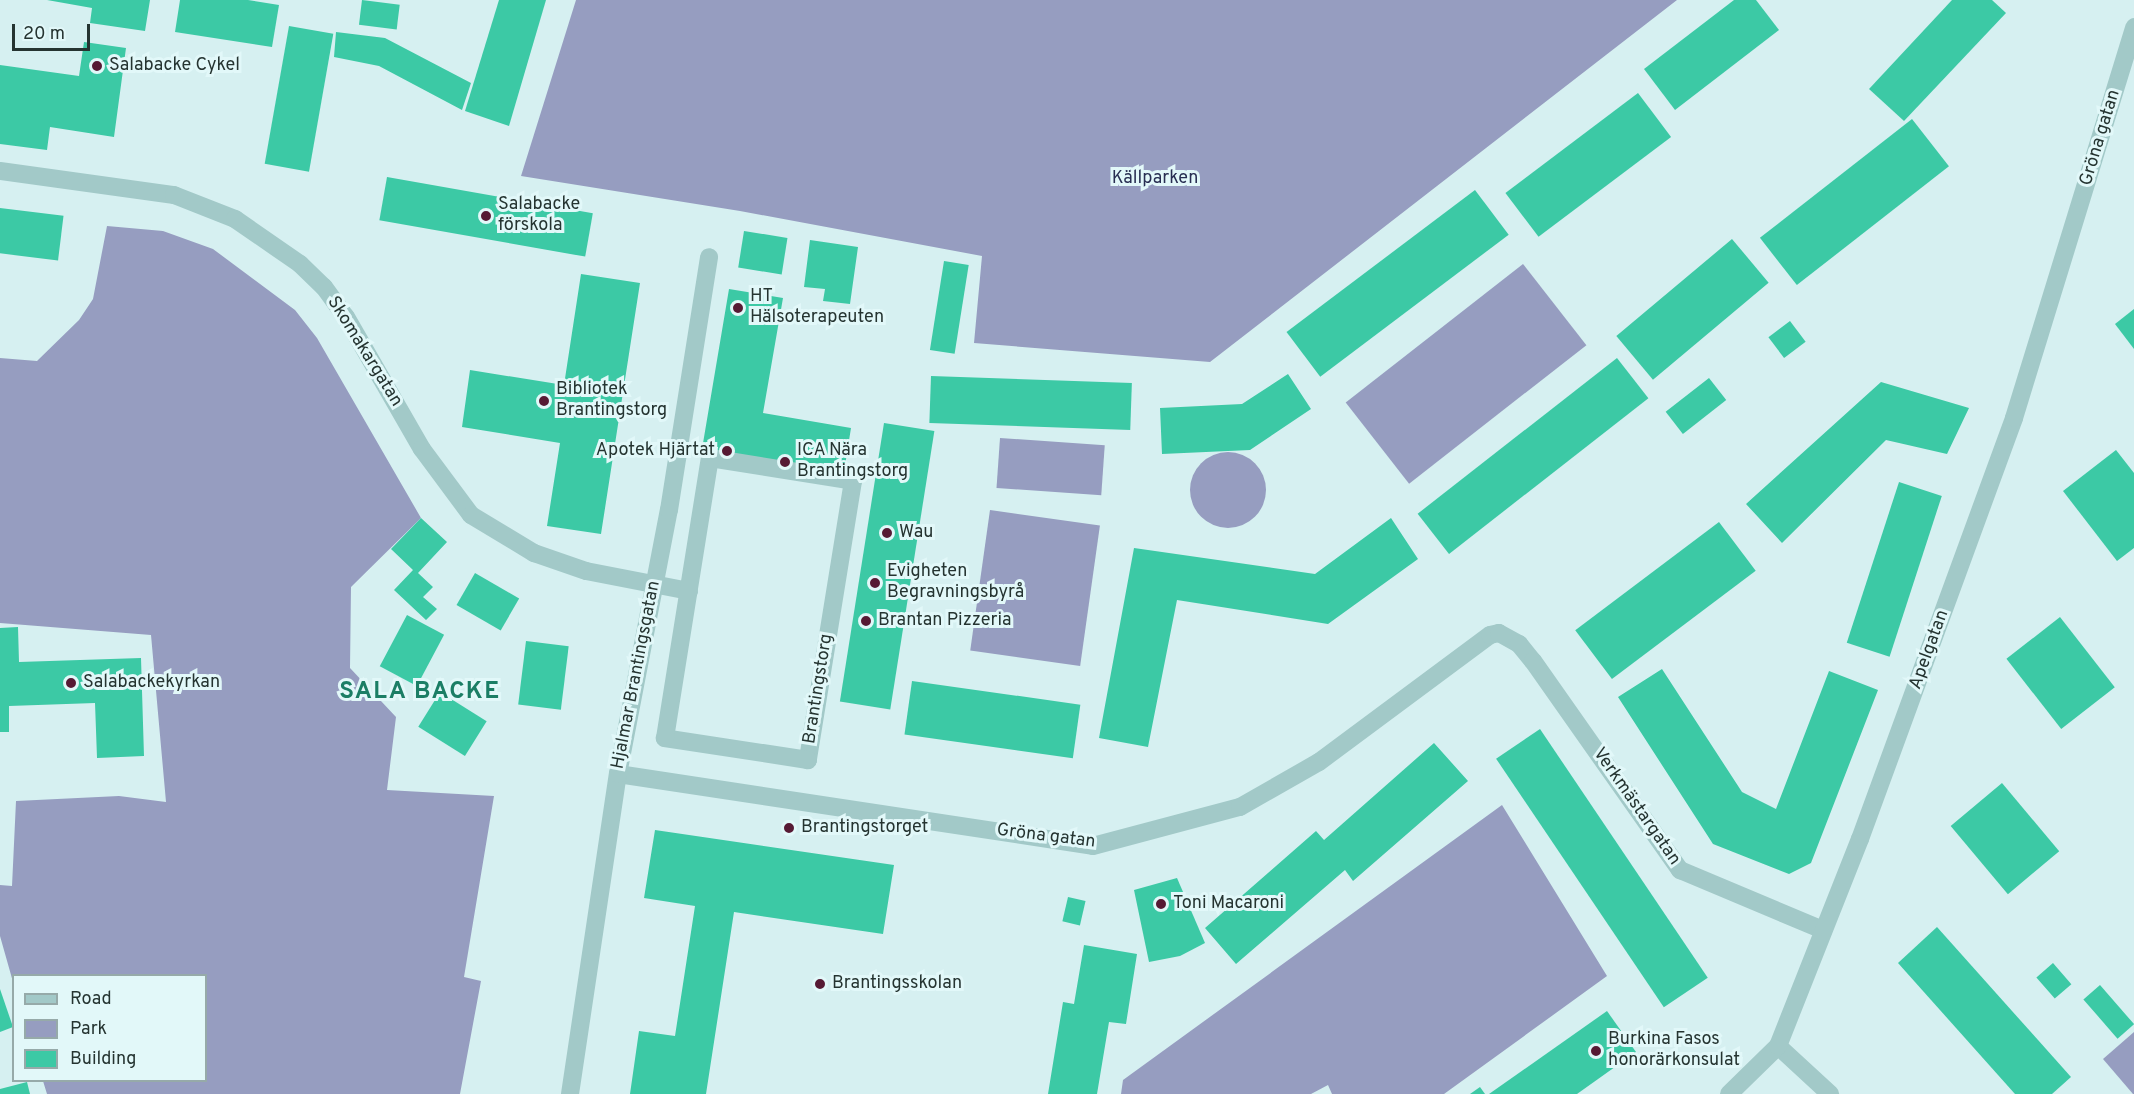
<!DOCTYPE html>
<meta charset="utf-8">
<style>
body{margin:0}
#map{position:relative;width:2134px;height:1094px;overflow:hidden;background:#d6f0f1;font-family:Overpass,sans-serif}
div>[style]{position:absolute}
.green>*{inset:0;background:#969dc0;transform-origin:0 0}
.round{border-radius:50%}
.building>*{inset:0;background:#3cc9a5;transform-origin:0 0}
.street>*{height:18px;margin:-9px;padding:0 9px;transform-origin:9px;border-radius:9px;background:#a2c9c8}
.dots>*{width:16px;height:16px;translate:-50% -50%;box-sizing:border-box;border:3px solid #e2f8f9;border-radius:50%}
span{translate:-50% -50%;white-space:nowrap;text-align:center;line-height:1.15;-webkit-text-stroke:6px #e2f8f9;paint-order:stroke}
.poi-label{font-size:18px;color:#253431}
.left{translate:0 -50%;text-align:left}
.right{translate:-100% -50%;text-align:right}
.street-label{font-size:18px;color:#253431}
.park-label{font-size:18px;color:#282e52}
.district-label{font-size:24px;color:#1b7e65;font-weight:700;letter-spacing:1.5px}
.legend{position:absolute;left:12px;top:974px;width:195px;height:108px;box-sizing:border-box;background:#e2f8f9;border:2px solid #96aaa9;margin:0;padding:8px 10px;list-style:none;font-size:18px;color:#253431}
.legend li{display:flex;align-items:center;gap:12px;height:30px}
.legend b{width:30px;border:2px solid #96aaa9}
.scale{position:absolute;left:12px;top:24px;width:78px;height:27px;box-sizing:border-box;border:3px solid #253431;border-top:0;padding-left:8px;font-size:18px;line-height:21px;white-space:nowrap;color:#253431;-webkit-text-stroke:4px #e2f8f9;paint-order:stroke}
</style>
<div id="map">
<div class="green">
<div style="clip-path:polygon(576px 0,1677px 0,1210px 362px,974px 343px,982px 256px,740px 211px,521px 176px)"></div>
<div style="clip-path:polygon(107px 226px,163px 231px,213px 249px,295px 310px,317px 338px,421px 518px,351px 587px,350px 668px,396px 717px,387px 790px,494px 796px,464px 977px,481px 981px,460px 1094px,47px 1094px,43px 1081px,206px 1080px,206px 976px,14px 976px,13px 982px,0 936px,0 885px,12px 886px,16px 801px,119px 796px,166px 802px,151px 635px,0 623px,0 358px,37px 361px,79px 320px,93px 299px)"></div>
<div style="left:1523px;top:264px;width:103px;height:225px;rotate:52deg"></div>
<div style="left:1000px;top:438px;width:105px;height:50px;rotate:4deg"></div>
<div class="round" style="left:1190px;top:452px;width:76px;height:76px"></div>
<div style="left:990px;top:510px;width:111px;height:142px;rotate:8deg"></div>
<div style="clip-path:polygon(1502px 805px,1607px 976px,1444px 1094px,1332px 1094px,1328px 1085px,1311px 1094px,1121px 1094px,1123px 1080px)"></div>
<div style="clip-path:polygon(2134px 1032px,2134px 1094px,2133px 1094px,2103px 1059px)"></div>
</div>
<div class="building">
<div style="clip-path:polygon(47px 0,150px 0,145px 31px,90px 23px,92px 8px)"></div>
<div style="clip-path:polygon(180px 0,248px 0,279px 5px,272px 47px,175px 32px)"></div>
<div style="left:362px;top:0;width:38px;height:25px;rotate:7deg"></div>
<div style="clip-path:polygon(499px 0,546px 0,509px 126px,465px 111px)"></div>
<div style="clip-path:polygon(1734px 0,1756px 0,1779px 30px,1675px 110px,1644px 69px)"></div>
<div style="clip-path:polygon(1952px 0,1992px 0,2006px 13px,1904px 121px,1869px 89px)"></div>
<div style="left:289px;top:26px;width:45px;height:140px;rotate:10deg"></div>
<div style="clip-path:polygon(336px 32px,385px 38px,471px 83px,462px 110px,379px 66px,334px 57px)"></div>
<div style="clip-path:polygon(84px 42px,126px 48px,114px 137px,50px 127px,47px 150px,0 144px,0 65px,79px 76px)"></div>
<div style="left:1638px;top:93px;width:55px;height:166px;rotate:53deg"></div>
<div style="left:1912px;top:119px;width:60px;height:193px;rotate:52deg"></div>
<div style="left:387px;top:177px;width:209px;height:44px;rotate:10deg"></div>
<div style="left:1475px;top:190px;width:56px;height:236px;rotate:53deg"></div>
<div style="left:0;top:208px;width:64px;height:45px;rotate:7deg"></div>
<div style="left:744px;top:231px;width:44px;height:37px;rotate:9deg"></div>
<div style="left:1732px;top:239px;width:57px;height:151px;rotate:50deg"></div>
<div style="clip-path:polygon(810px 240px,858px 247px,850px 304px,823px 301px,825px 289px,804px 287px)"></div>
<div style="left:944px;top:261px;width:25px;height:90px;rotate:9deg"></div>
<div style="clip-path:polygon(581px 274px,640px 283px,601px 534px,547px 526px,560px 443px,462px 427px,470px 370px,564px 385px)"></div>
<div style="clip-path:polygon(729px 289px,783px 298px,763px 413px,851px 428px,843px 478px,701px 455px)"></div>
<div style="clip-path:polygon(2134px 309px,2134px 349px,2115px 324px)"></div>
<div style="left:1790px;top:321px;width:26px;height:27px;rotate:53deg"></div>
<div style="left:1617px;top:358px;width:51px;height:253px;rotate:52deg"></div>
<div style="clip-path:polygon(1288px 374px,1311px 409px,1250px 450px,1162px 454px,1160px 408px,1242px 404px)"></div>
<div style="left:931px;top:376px;width:201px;height:47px;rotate:2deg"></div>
<div style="left:1709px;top:378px;width:28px;height:55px;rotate:52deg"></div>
<div style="clip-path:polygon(1881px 382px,1969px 408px,1947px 454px,1886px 440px,1782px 543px,1746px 504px)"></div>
<div style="left:884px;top:423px;width:51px;height:282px;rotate:9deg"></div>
<div style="clip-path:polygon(2116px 450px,2134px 473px,2134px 548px,2117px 561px,2063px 491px)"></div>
<div style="left:1899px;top:482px;width:45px;height:169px;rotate:18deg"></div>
<div style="clip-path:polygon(421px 518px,447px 542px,418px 573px,433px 587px,423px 597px,437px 609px,426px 620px,394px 590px,413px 570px,391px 549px)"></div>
<div style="clip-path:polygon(1391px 518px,1418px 559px,1328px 624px,1177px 600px,1148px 747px,1099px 738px,1134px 548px,1315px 574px)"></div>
<div style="left:1719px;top:522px;width:61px;height:180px;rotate:53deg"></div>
<div style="left:475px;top:573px;width:51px;height:37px;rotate:30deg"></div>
<div style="left:407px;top:615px;width:42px;height:58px;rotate:28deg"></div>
<div style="left:2060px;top:617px;width:89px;height:68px;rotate:52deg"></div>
<div style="clip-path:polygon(18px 627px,19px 662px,141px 658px,144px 756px,97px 758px,95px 703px,9px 706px,9px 732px,0 732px,0 628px)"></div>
<div style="left:526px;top:641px;width:43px;height:64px;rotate:7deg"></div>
<div style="clip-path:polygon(1662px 669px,1742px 792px,1776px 809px,1829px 671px,1878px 690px,1811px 863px,1789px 874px,1713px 844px,1618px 697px)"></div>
<div style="left:912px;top:681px;width:170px;height:54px;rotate:8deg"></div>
<div style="left:440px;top:692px;width:55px;height:41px;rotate:32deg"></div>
<div style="left:1540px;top:729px;width:300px;height:53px;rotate:56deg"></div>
<div style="clip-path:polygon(1434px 743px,1468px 781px,1353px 881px,1345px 870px,1236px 964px,1205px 928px,1316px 831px,1324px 840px)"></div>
<div style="left:2002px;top:783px;width:89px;height:67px;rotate:50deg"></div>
<div style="clip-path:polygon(655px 830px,894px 865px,883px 934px,734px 912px,706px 1094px,630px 1094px,639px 1031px,675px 1036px,695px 906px,644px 898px)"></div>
<div style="clip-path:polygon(1177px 878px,1205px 943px,1180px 956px,1149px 962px,1134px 890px)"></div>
<div style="left:1068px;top:897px;width:18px;height:25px;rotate:13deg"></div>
<div style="clip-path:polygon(1937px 927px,2071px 1077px,2052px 1094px,2015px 1094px,1898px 963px)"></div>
<div style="clip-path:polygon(1084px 945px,1137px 954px,1126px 1024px,1109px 1022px,1097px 1094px,1048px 1094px,1063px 1002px,1074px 1004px)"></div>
<div style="left:2053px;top:963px;width:28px;height:22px;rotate:49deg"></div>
<div style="left:2100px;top:985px;width:52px;height:22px;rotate:49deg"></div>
<div style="clip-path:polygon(0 989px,13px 1027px,0 1032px)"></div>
<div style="clip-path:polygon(1607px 1011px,1636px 1052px,1577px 1094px,1489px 1094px)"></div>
<div style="clip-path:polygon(27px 1082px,30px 1094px,0 1094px,0 1089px)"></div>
<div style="clip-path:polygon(1480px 1087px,1485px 1094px,1470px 1094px)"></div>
</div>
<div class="street">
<div style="left:0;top:171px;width:176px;rotate:7.9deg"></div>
<div style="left:174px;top:195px;width:66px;rotate:21.5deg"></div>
<div style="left:235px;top:219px;width:79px;rotate:34.7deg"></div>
<div style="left:300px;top:264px;width:33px;rotate:44deg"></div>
<div style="left:324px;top:287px;width:37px;rotate:54deg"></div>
<div style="left:346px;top:317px;width:152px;rotate:60.1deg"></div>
<div style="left:422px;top:449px;width:82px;rotate:53.4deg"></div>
<div style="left:471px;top:515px;width:74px;rotate:31.1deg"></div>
<div style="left:534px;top:553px;width:55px;rotate:19.1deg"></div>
<div style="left:586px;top:571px;width:105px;rotate:11deg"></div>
<div style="left:710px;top:458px;width:145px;rotate:9.1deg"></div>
<div style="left:853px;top:481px;width:283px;rotate:99.2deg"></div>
<div style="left:808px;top:760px;width:145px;rotate:-171.3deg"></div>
<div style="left:665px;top:738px;width:284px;rotate:-80.9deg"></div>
<div style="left:618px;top:774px;width:480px;rotate:8.6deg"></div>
<div style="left:1093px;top:846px;width:152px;rotate:-14.9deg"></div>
<div style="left:1240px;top:807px;width:91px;rotate:-29.7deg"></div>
<div style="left:1319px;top:762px;width:213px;rotate:-36.6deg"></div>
<div style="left:1490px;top:635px;width:9px;rotate:-13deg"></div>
<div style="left:1499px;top:633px;width:23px;rotate:29deg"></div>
<div style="left:1519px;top:644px;width:22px;rotate:51deg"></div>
<div style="left:1533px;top:661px;width:256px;rotate:54.9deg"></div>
<div style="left:1680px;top:870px;width:155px;rotate:22.8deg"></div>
<div style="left:1778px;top:1046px;width:71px;rotate:42.7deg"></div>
<div style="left:570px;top:1094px;width:324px;rotate:-81.5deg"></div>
<div style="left:618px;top:774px;width:269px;rotate:-79.1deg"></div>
<div style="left:669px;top:510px;width:256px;rotate:-81deg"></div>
<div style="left:1729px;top:1094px;width:69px;rotate:-44.4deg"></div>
<div style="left:1778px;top:1046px;width:223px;rotate:-68.4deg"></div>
<div style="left:1860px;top:839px;width:448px;rotate:-69.9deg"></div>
<div style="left:2014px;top:418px;width:409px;rotate:-72.9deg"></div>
</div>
<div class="dots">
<div style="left:97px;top:66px;background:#561a34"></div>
<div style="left:486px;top:216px;background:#561a34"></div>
<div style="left:738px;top:308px;background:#561a34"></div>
<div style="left:544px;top:401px;background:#561a34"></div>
<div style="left:727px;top:451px;background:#561a34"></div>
<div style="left:785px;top:462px;background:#561a34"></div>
<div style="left:887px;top:533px;background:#561a34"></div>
<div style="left:875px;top:583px;background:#561a34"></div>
<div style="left:866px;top:621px;background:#561a34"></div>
<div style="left:71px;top:683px;background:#561a34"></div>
<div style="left:789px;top:828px;background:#561a34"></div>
<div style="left:1161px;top:904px;background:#561a34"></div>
<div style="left:820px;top:984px;background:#561a34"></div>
<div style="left:1596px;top:1051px;background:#561a34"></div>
</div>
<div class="poi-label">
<span class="left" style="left:109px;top:66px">Salabacke Cykel</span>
<span class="left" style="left:498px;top:216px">Salabacke<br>förskola</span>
<span class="left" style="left:750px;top:308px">HT<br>Hälsoterapeuten</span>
<span class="left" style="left:556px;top:401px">Bibliotek<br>Brantingstorg</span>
<span class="right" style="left:715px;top:451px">Apotek Hjärtat</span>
<span class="left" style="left:797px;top:462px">ICA Nära<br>Brantingstorg</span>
<span class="left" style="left:899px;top:533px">Wau</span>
<span class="left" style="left:887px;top:583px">Evigheten<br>Begravningsbyrå</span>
<span class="left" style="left:878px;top:621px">Brantan Pizzeria</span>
<span class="left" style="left:83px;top:683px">Salabackekyrkan</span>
<span class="left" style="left:801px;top:828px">Brantingstorget</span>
<span class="left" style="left:1173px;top:904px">Toni Macaroni</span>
<span class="left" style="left:832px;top:984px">Brantingsskolan</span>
<span class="left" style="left:1608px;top:1051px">Burkina Fasos<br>honorärkonsulat</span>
</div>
<div class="street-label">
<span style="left:2101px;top:138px;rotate:-73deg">Gröna gatan</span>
<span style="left:364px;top:352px;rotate:58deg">Skomakargatan</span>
<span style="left:1930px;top:650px;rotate:-70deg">Apelgatan</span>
<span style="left:637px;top:675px;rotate:-79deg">Hjalmar Brantingsgatan</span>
<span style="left:819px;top:689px;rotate:-81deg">Brantingstorg</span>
<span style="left:1636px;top:807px;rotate:55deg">Verkmästargatan</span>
<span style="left:1046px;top:837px;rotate:7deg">Gröna gatan</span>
</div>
<div class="park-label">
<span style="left:1155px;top:179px">Källparken</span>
</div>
<div class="district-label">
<span style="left:420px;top:693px">SALA BACKE</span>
</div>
<ul class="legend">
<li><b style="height:8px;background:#a2c9c8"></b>Road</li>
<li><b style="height:16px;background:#969dc0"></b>Park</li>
<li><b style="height:16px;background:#3cc9a5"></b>Building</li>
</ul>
<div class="scale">20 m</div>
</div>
